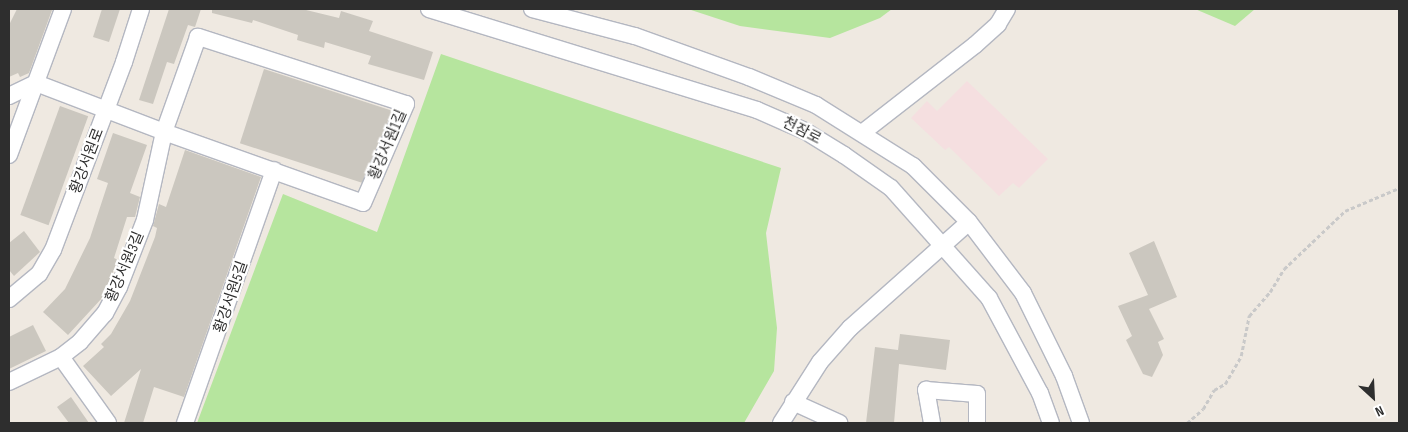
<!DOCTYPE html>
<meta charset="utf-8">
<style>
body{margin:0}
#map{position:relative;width:1408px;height:432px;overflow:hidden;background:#efe9e1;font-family:"Sofia Sans Condensed","Noto Sans KR",sans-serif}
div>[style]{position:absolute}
.medical>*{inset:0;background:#f5dfe0}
.green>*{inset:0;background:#b6e59e}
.building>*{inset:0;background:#cbc7bf;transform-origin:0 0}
.path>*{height:2.5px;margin-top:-1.25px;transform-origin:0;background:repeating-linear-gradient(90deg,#c9c9c9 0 4px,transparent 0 6.5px)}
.roads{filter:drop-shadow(1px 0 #b4b7c1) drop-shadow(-1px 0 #b4b7c1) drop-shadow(0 1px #b4b7c1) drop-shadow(0 -1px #b4b7c1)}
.minor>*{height:16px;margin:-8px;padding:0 8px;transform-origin:8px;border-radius:8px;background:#fff}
span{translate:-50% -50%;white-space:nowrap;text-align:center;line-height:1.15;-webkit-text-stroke:4.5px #fff;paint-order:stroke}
.street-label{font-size:15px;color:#2e2e2e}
.frame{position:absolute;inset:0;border:10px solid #2e2e2e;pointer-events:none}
.north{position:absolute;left:1348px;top:372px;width:50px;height:50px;-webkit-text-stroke:4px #fff;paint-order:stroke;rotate:155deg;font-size:14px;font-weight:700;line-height:20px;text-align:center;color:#2e2e2e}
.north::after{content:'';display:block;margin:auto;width:18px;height:22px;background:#2e2e2e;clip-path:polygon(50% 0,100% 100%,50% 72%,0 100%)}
</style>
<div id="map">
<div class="medical">
<div style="clip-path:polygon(967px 81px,1048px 159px,1019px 188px,1013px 183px,999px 196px,949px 147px,945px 150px,911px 118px,927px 101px,937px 111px)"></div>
</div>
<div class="green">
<div style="clip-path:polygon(688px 9px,892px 9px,880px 18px,830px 38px,740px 26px)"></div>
<div style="clip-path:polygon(1195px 9px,1255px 9px,1235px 26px)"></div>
<div style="clip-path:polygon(441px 54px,781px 168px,766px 233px,777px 328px,774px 371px,744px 423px,197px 423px,283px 194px,377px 232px)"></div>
</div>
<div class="building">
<div style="clip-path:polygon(17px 9px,52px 10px,29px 73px,20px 77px,18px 73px,9px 77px,9px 25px)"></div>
<div style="clip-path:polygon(102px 9px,120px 9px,109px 42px,93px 37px)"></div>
<div style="clip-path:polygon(169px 9px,201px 9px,195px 27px,188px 25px,174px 64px,167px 62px,153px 104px,139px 100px)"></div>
<div style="clip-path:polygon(212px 9px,302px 9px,339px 18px,341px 11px,373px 21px,369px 31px,433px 52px,424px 80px,368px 64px,371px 56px,325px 42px,324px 48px,297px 40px,298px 35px,253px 20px,252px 23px,212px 13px)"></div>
<div style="left:264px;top:69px;width:134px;height:78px;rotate:18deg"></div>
<div style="left:60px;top:106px;width:30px;height:116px;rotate:20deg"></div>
<div style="clip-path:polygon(113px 133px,147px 145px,130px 193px,140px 197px,135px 217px,127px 217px,114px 258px,118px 260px,102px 298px,68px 335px,43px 312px,65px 289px,90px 238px,108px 183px,97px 179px)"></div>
<div style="clip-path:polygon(185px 150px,261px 177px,184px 397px,154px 387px,143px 423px,124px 423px,141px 369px,111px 396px,83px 366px,104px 347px,101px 344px,111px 334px,130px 301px,155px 237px,157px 228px,153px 226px,159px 204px,166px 207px)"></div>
<div style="clip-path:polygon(24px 231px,40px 252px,14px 276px,9px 270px,9px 243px)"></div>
<div style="clip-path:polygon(1154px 241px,1177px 297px,1149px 309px,1164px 339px,1158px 342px,1163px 355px,1152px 377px,1143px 374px,1126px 340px,1132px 336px,1118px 306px,1148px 295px,1129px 253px)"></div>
<div style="clip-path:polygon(33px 325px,46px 351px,9px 369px,9px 337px)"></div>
<div style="clip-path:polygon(900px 334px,950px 340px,946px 370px,899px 364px,894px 423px,866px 423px,875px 347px,898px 350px)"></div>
<div style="clip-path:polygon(71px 397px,89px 423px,69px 423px,57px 407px)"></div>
</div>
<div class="path">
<div style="left:1187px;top:423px;width:21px;rotate:-41deg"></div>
<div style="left:1203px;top:409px;width:22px;rotate:-60deg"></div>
<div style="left:1214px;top:390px;width:13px;rotate:-29deg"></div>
<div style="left:1225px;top:384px;width:32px;rotate:-60deg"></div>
<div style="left:1241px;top:356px;width:41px;rotate:-78.7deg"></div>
<div style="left:1249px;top:316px;width:32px;rotate:-49deg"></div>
<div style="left:1270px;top:292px;width:27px;rotate:-59deg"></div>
<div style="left:1284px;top:269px;width:84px;rotate:-43.6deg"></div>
<div style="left:1345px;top:211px;width:59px;rotate:-23.1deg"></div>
</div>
<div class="roads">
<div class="minor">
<div style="left:429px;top:9px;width:343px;rotate:17.1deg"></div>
<div style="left:757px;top:110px;width:52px;rotate:23.6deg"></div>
<div style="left:805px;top:131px;width:46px;rotate:31.6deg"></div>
<div style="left:844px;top:155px;width:57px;rotate:35.1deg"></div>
<div style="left:891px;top:188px;width:147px;rotate:48.3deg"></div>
<div style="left:989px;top:298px;width:108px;rotate:61.8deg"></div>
<div style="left:1040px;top:393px;width:32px;rotate:70deg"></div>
<div style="left:532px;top:9px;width:106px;rotate:14.7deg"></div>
<div style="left:635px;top:36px;width:121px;rotate:19.8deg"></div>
<div style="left:749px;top:77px;width:73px;rotate:22.7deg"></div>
<div style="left:816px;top:105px;width:115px;rotate:32.2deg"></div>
<div style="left:913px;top:166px;width:79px;rotate:45deg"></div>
<div style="left:969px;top:222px;width:89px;rotate:52.7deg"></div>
<div style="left:1023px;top:293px;width:93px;rotate:63.7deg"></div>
<div style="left:1064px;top:376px;width:50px;rotate:70.1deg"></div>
<div style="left:9px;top:96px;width:30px;rotate:-26deg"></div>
<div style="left:36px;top:83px;width:137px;rotate:20.9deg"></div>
<div style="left:164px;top:132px;width:211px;rotate:19.6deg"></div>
<div style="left:363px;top:203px;width:108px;rotate:-66.5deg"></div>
<div style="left:406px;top:104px;width:219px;rotate:-162.1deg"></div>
<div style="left:198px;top:37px;width:101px;rotate:109.7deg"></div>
<div style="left:164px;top:132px;width:90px;rotate:102.2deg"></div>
<div style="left:145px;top:220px;width:72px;rotate:111.2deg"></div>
<div style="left:119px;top:287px;width:30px;rotate:118deg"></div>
<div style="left:105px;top:313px;width:38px;rotate:131deg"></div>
<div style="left:80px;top:342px;width:24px;rotate:142deg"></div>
<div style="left:61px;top:357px;width:58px;rotate:154.3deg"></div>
<div style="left:862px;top:133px;width:143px;rotate:-37.9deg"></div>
<div style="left:975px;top:45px;width:31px;rotate:-42deg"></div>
<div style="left:998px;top:24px;width:17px;rotate:-59deg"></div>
<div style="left:9px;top:155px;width:156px;rotate:-69.7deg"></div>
<div style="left:9px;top:299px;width:39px;rotate:-40deg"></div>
<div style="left:39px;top:274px;width:28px;rotate:-60deg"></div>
<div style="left:53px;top:250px;width:201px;rotate:-69.3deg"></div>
<div style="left:124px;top:62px;width:56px;rotate:-72.2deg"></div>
<div style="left:61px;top:357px;width:81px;rotate:54.5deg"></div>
<div style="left:793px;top:402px;width:51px;rotate:24.5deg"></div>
<div style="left:185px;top:423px;width:268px;rotate:-70.6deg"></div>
<div style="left:781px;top:423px;width:72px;rotate:-57.4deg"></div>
<div style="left:820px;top:362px;width:45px;rotate:-48.6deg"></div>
<div style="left:850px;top:328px;width:159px;rotate:-41.7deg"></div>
<div style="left:932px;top:423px;width:34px;rotate:-100deg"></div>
<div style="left:926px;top:390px;width:51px;rotate:4.5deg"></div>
<div style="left:977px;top:394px;width:29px;rotate:90deg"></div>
</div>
</div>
<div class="street-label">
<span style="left:802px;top:131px;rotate:27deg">천잠로</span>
<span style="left:388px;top:145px;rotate:-67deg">황강서원1길</span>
<span style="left:87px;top:161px;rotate:-69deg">황강서원로</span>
<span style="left:125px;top:267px;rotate:-67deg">황강서원3길</span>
<span style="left:231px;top:297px;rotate:-71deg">황강서원5길</span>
</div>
<div class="frame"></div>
<div class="north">N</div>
</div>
